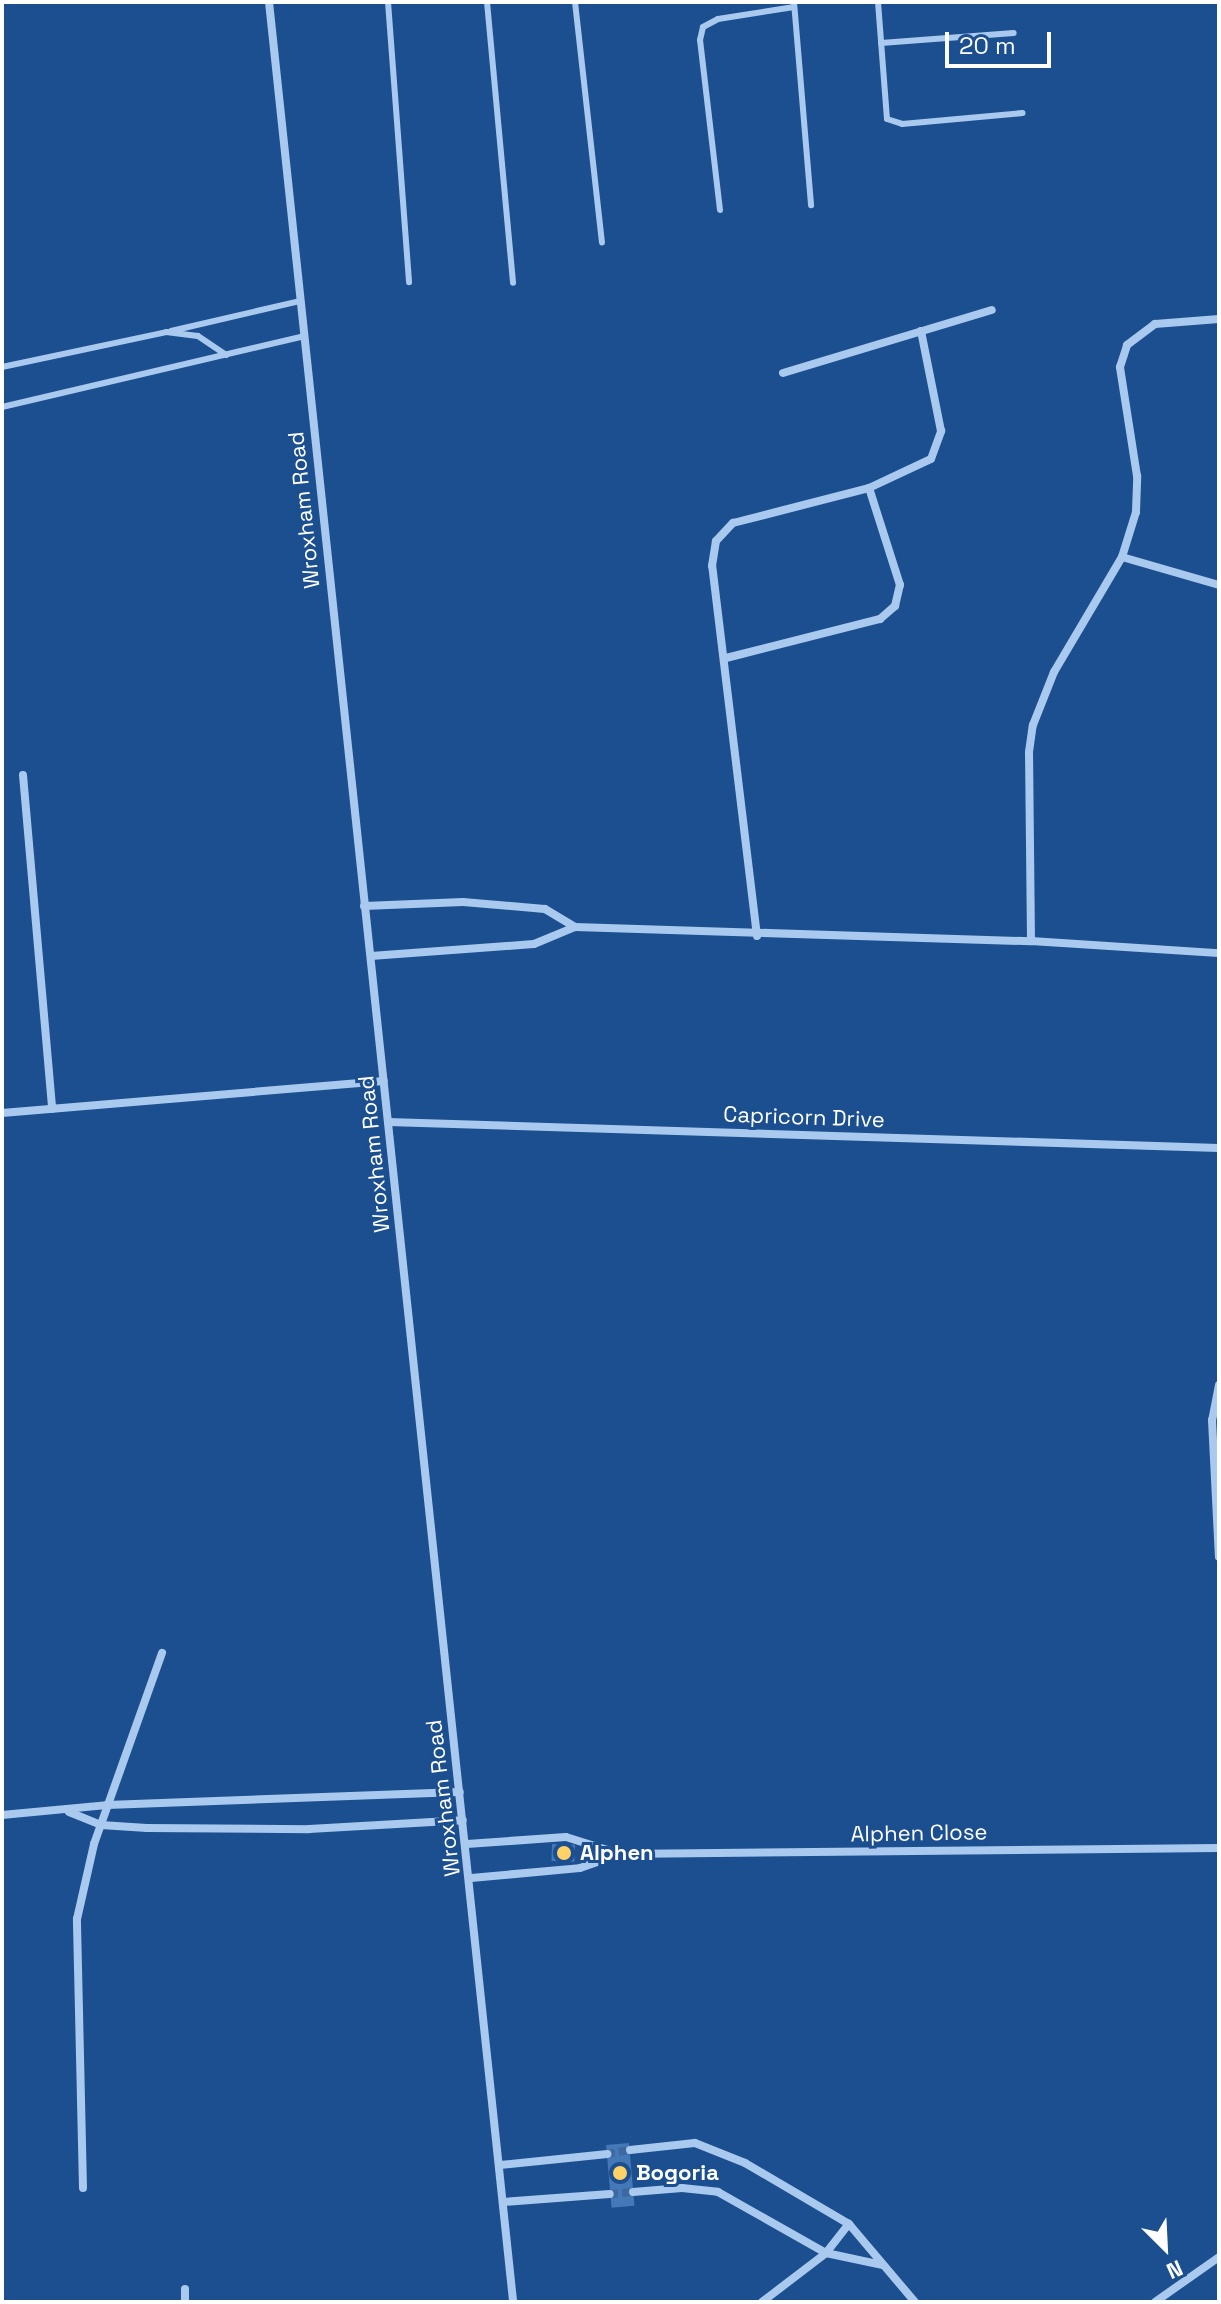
<!DOCTYPE html>
<style>
body{margin:0}
#map{position:relative;width:1221px;height:2304px;overflow:hidden;background:#1b4f8f;font-family:"Space Grotesk",sans-serif}
div>[style]{position:absolute}
.building>*{inset:0;background:#4478b7;transform-origin:0 0}
.street-tunnel>*{height:8px;margin-top:-4px;transform-origin:0;background:repeating-linear-gradient(90deg,#3d69a0 0 8px,transparent 0 12px)}
.lane>*{height:6px;margin:-3px;padding:0 3px;transform-origin:3px;border-radius:3px;background:#a9c9ee}
.street>*{height:8px;margin:-4px;padding:0 4px;transform-origin:4px;border-radius:4px;background:#a9c9ee}
.dots>*{width:22px;height:22px;translate:-50% -50%;box-sizing:border-box;border:4px solid #1b4f8f;border-radius:50%}
span{translate:-50% -50%;white-space:nowrap;text-align:center;line-height:1.15;-webkit-text-stroke:6px #1b4f8f;paint-order:stroke}
.street-label{font-size:22px;color:#fff}
.poi-label{font-size:22px;color:#fff;font-weight:700}
.left{translate:0 -50%;text-align:left}
.frame{position:absolute;inset:0;border:4px solid #fff;pointer-events:none}
.north{position:absolute;left:1125px;top:2208px;width:80px;height:80px;-webkit-text-stroke:6px #1b4f8f;paint-order:stroke;rotate:156deg;font-size:22px;font-weight:700;line-height:32px;text-align:center;color:#fff}
.north::after{content:'';display:block;margin:auto;width:28px;height:36px;background:#fff;clip-path:polygon(50% 0,100% 100%,50% 72%,0 100%)}
.scale{position:absolute;left:945px;top:32px;width:106px;height:36px;box-sizing:border-box;border:4px solid #fff;border-top:0;padding-left:10px;font-size:24px;line-height:28px;white-space:nowrap;color:#fff;-webkit-text-stroke:6px #1b4f8f;paint-order:stroke}
</style>
<div id="map">
<div class="building">
<div style="left:552px;top:1844px;width:23px;height:17px;rotate:2deg"></div>
<div style="left:629px;top:2143px;width:63px;height:23px;rotate:85deg"></div>
</div>
<div class="street-tunnel">
<div style="left:607px;top:2154px;width:23px;rotate:-10deg"></div>
<div style="left:610px;top:2194px;width:23px;rotate:-5deg"></div>
</div>
<div class="lane">
<div style="left:388px;top:2px;width:281px;rotate:85.7deg"></div>
<div style="left:487px;top:2px;width:282px;rotate:84.7deg"></div>
<div style="left:575px;top:2px;width:242px;rotate:83.6deg"></div>
<div style="left:794px;top:2px;width:204px;rotate:85.2deg"></div>
<div style="left:878px;top:2px;width:117px;rotate:85.6deg"></div>
<div style="left:887px;top:119px;width:16px;rotate:18deg"></div>
<div style="left:902px;top:124px;width:121px;rotate:-5.2deg"></div>
<div style="left:881px;top:43px;width:133px;rotate:-4.3deg"></div>
<div style="left:720px;top:210px;width:171px;rotate:-96.7deg"></div>
<div style="left:700px;top:40px;width:13px;rotate:-77deg"></div>
<div style="left:703px;top:27px;width:17px;rotate:-28deg"></div>
<div style="left:718px;top:19px;width:77px;rotate:-9deg"></div>
<div style="left:171px;top:331px;width:132px;rotate:-13.1deg"></div>
<div style="left:2px;top:367px;width:168px;rotate:-12deg"></div>
<div style="left:166px;top:332px;width:32px;rotate:7deg"></div>
<div style="left:198px;top:336px;width:34px;rotate:34deg"></div>
<div style="left:2px;top:407px;width:310px;rotate:-13.2deg"></div>
</div>
<div class="street">
<div style="left:269px;top:2px;width:2313px;rotate:83.94deg"></div>
<div style="left:783px;top:373px;width:218px;rotate:-16.8deg"></div>
<div style="left:1122px;top:557px;width:101px;rotate:16.1deg"></div>
<div style="left:726px;top:658px;width:159px;rotate:-14.2deg"></div>
<div style="left:880px;top:619px;width:20px;rotate:-41deg"></div>
<div style="left:895px;top:606px;width:22px;rotate:-77deg"></div>
<div style="left:900px;top:585px;width:102px;rotate:-107.7deg"></div>
<div style="left:23px;top:775px;width:335px;rotate:85deg"></div>
<div style="left:364px;top:906px;width:99px;rotate:-2.3deg"></div>
<div style="left:463px;top:902px;width:82px;rotate:4.9deg"></div>
<div style="left:545px;top:909px;width:35px;rotate:31deg"></div>
<div style="left:757px;top:936px;width:373px;rotate:-96.9deg"></div>
<div style="left:712px;top:566px;width:25px;rotate:-81deg"></div>
<div style="left:716px;top:541px;width:25px;rotate:-47deg"></div>
<div style="left:733px;top:523px;width:140px;rotate:-14.4deg"></div>
<div style="left:869px;top:488px;width:68px;rotate:-25.1deg"></div>
<div style="left:931px;top:459px;width:30px;rotate:-70deg"></div>
<div style="left:941px;top:431px;width:102px;rotate:-101.3deg"></div>
<div style="left:1031px;top:941px;width:189px;rotate:-90.6deg"></div>
<div style="left:1029px;top:752px;width:27px;rotate:-82deg"></div>
<div style="left:1033px;top:725px;width:57px;rotate:-68.4deg"></div>
<div style="left:1054px;top:672px;width:134px;rotate:-59.4deg"></div>
<div style="left:1122px;top:557px;width:47px;rotate:-72.7deg"></div>
<div style="left:1136px;top:512px;width:36px;rotate:-88deg"></div>
<div style="left:1137px;top:476px;width:110px;rotate:-98.9deg"></div>
<div style="left:1120px;top:367px;width:23px;rotate:-72deg"></div>
<div style="left:1127px;top:345px;width:35px;rotate:-37deg"></div>
<div style="left:1155px;top:324px;width:64px;rotate:-4.5deg"></div>
<div style="left:371px;top:956px;width:163px;rotate:-4.2deg"></div>
<div style="left:534px;top:944px;width:44px;rotate:-22.5deg"></div>
<div style="left:575px;top:927px;width:456px;rotate:1.8deg"></div>
<div style="left:1031px;top:941px;width:188px;rotate:3.7deg"></div>
<div style="left:2px;top:1113px;width:383px;rotate:-4.8deg"></div>
<div style="left:388px;top:1122px;width:831px;rotate:1.79deg"></div>
<div style="left:1219px;top:1385px;width:36px;rotate:101deg"></div>
<div style="left:1212px;top:1420px;width:137px;rotate:87.1deg"></div>
<div style="left:69px;top:1812px;width:35px;rotate:22deg"></div>
<div style="left:101px;top:1825px;width:46px;rotate:3.7deg"></div>
<div style="left:147px;top:1828px;width:162px;rotate:0.4deg"></div>
<div style="left:309px;top:1829px;width:154px;rotate:-3.3deg"></div>
<div style="left:2px;top:1815px;width:105px;rotate:-5.4deg"></div>
<div style="left:107px;top:1805px;width:353px;rotate:-2.1deg"></div>
<div style="left:467px;top:1844px;width:99px;rotate:-4deg"></div>
<div style="left:566px;top:1837px;width:57px;rotate:17.5deg"></div>
<div style="left:471px;top:1878px;width:109px;rotate:-5.2deg"></div>
<div style="left:580px;top:1868px;width:42px;rotate:-19.3deg"></div>
<div style="left:620px;top:1854px;width:599px;rotate:-0.57deg"></div>
<div style="left:630px;top:2150px;width:65px;rotate:-6.1deg"></div>
<div style="left:695px;top:2143px;width:54px;rotate:21.8deg"></div>
<div style="left:745px;top:2163px;width:121px;rotate:30.4deg"></div>
<div style="left:849px;top:2224px;width:102px;rotate:49.8deg"></div>
<div style="left:500px;top:2165px;width:108px;rotate:-5.9deg"></div>
<div style="left:83px;top:2188px;width:269px;rotate:-91.3deg"></div>
<div style="left:77px;top:1919px;width:77px;rotate:-77.2deg"></div>
<div style="left:94px;top:1844px;width:203px;rotate:-70.4deg"></div>
<div style="left:633px;top:2192px;width:49px;rotate:-4.7deg"></div>
<div style="left:682px;top:2188px;width:36px;rotate:6deg"></div>
<div style="left:718px;top:2192px;width:124px;rotate:29.5deg"></div>
<div style="left:826px;top:2253px;width:57px;rotate:12.1deg"></div>
<div style="left:503px;top:2202px;width:107px;rotate:-4.3deg"></div>
<div style="left:185px;top:2289px;width:13px;rotate:90deg"></div>
<div style="left:762px;top:2302px;width:81px;rotate:-37.4deg"></div>
<div style="left:826px;top:2253px;width:37px;rotate:-52deg"></div>
<div style="left:1155px;top:2302px;width:78px;rotate:-35.1deg"></div>
</div>
<div class="dots">
<div style="left:564px;top:1853px;background:#ffd166"></div>
<div style="left:620px;top:2173px;background:#ffd166"></div>
</div>
<div class="street-label">
<span style="left:304px;top:510px;rotate:-96deg">Wroxham Road</span>
<span style="left:804px;top:1117px;rotate:2deg">Capricorn Drive</span>
<span style="left:374px;top:1154px;rotate:-96deg">Wroxham Road</span>
<span style="left:443px;top:1798px;rotate:-97deg">Wroxham Road</span>
<span style="left:919px;top:1833px;rotate:-1deg">Alphen Close</span>
</div>
<div class="poi-label">
<span class="left" style="left:580px;top:1853px">Alphen</span>
<span class="left" style="left:636px;top:2173px">Bogoria</span>
</div>
<div class="frame"></div>
<div class="north">N</div>
<div class="scale">20 m</div>
</div>
